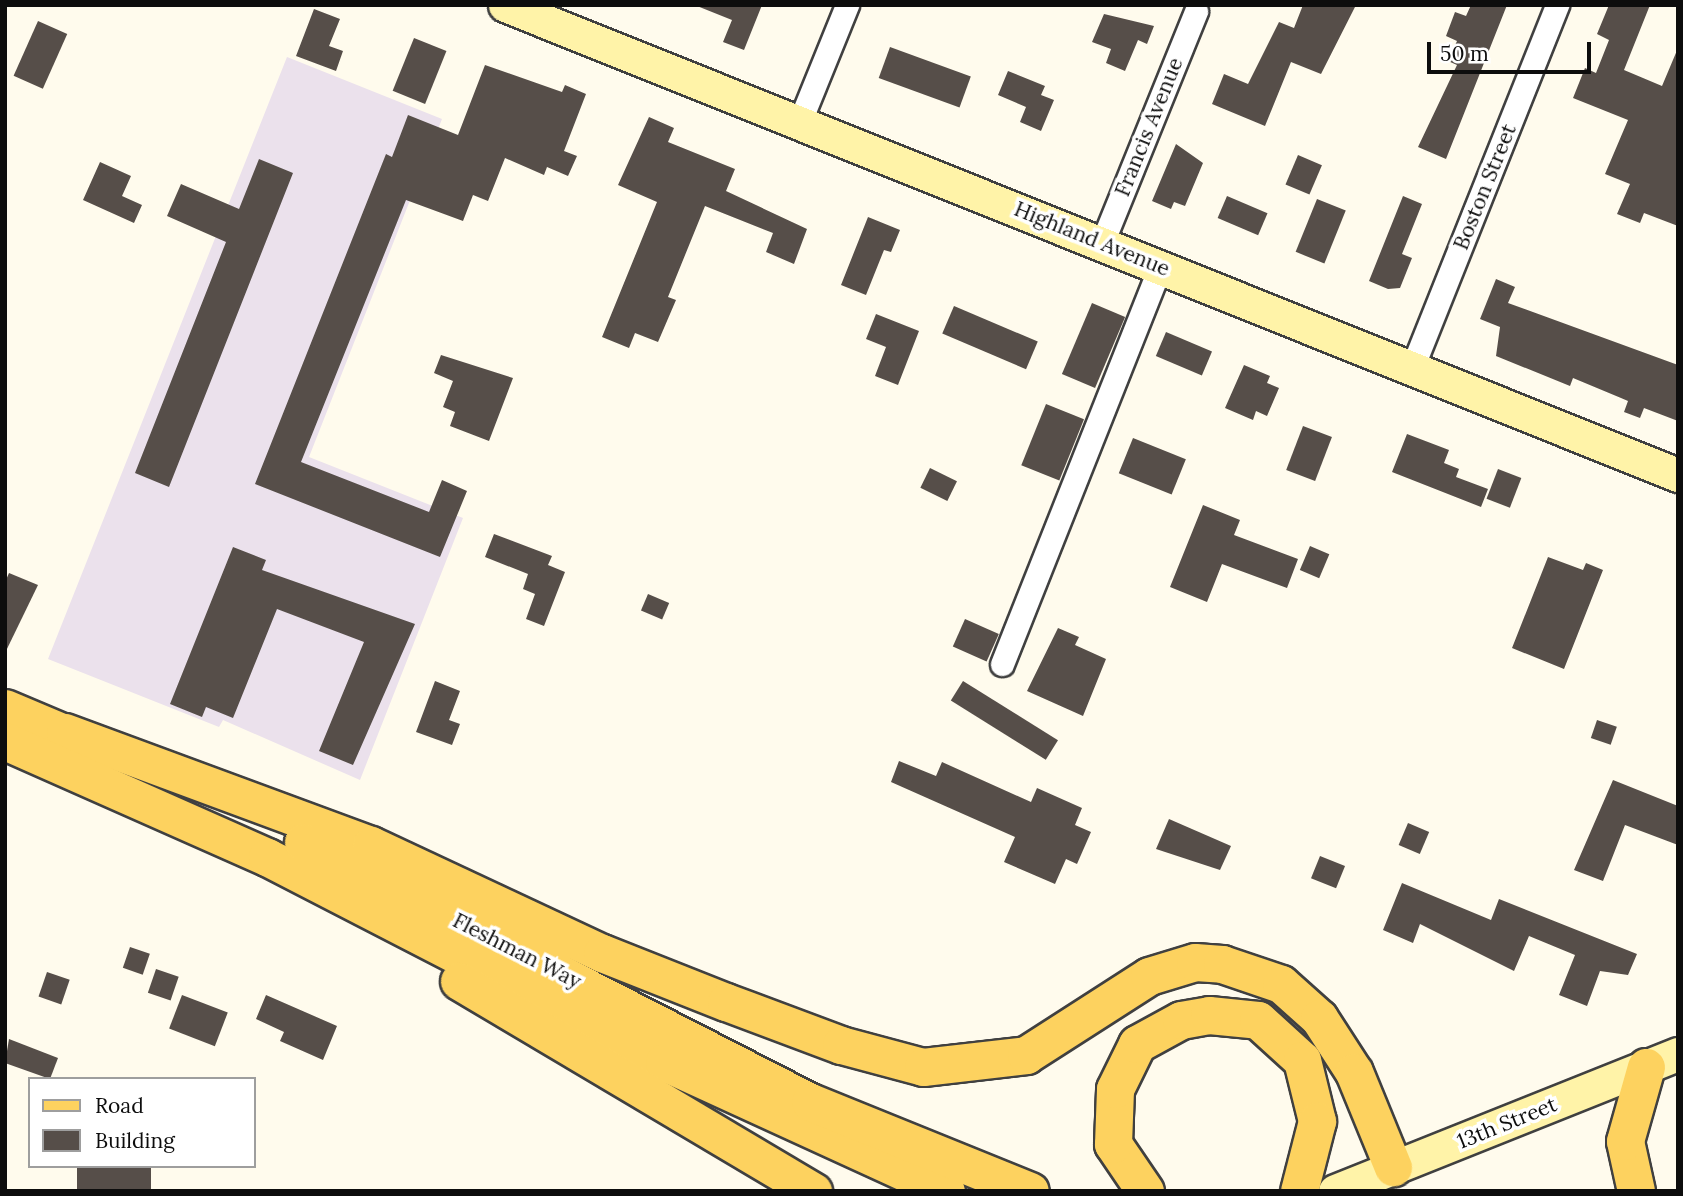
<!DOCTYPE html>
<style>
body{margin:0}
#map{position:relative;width:1683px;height:1196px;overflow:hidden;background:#fffbed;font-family:Lora,serif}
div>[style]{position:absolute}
.industrial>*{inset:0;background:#ebe1ec}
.building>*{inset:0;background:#564e49;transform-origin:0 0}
.roads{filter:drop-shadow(2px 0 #404040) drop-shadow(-2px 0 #404040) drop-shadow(0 2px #404040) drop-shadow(0 -2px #404040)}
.street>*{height:23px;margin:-11.5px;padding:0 11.5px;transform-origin:11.5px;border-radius:11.5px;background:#fff}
.secondary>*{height:33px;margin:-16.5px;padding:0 16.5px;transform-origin:16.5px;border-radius:16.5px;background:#fff3a8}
.primary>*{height:37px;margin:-18.5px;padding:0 18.5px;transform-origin:18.5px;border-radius:18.5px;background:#fdd25f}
span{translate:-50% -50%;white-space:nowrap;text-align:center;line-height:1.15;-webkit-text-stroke:7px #fff;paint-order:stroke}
.street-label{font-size:21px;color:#0d0d0d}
.frame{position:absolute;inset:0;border:7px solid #0d0d0d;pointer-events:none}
.legend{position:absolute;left:28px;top:1077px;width:228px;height:91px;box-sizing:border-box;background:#fff;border:2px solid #9e9e9e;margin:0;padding:9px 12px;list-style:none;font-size:21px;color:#0d0d0d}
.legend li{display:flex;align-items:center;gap:14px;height:35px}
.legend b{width:35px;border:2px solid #9e9e9e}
.scale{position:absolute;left:1427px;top:42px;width:164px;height:32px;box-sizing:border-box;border:4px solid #0d0d0d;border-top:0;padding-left:9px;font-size:21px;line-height:24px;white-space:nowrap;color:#0d0d0d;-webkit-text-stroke:5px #fff;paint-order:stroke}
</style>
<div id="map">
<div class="industrial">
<div style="clip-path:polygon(287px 57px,442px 119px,309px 457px,463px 518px,360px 780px,223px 720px,219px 727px,48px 659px)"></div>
</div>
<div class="building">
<div style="clip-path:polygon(762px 5px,744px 50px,723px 42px,732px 20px,697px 6px)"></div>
<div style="clip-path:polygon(1303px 5px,1356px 5px,1321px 74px,1291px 62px,1265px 126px,1212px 104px,1224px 74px,1248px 84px,1279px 22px,1294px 28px)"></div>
<div style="clip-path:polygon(1471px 5px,1507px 5px,1446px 159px,1418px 147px,1457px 65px,1448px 61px,1457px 41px,1446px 36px,1455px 12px,1466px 16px)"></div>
<div style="clip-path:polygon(1609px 5px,1650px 5px,1624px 70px,1662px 86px,1678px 48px,1678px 226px,1644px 213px,1640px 223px,1617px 214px,1630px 184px,1605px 174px,1628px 120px,1573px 98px,1585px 68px,1596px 73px,1609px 40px,1597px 34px)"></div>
<div style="clip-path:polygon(314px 9px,340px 19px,329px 46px,343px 51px,336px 71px,296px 56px)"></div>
<div style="clip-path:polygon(1104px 14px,1154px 26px,1147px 44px,1138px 40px,1125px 71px,1106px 63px,1111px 49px,1092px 42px)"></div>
<div style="left:38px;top:21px;width:32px;height:60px;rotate:24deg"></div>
<div style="left:414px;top:38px;width:35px;height:57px;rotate:22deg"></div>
<div style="left:890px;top:47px;width:86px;height:33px;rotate:20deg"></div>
<div style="clip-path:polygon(485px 65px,562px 92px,565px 85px,586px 94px,564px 151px,577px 156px,568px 176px,547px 167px,544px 175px,505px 158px,488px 201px,473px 195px,463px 221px,406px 200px,301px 462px,429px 512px,442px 480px,467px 491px,440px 557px,255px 484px,386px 154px,392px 157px,408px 115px,458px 135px)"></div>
<div style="clip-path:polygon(1008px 71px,1045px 86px,1041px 95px,1054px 100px,1041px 131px,1020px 122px,1026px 107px,998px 95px)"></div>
<div style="clip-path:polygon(649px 117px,674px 128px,668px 142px,735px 169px,726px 191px,807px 229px,794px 264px,766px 252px,773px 233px,705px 206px,668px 297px,676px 300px,658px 342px,635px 333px,629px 348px,602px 337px,657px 202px,618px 185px)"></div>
<div style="clip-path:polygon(1176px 144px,1203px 163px,1185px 206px,1174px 202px,1171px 209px,1152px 201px)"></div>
<div style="left:1298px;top:155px;width:26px;height:32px;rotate:23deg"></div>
<div style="clip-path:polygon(259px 159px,293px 173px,169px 487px,135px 473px,226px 242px,167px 216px,181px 184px,239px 209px)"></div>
<div style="clip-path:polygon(100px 162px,131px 176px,122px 196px,142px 205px,134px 223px,83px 200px)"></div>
<div style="left:1227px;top:196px;width:44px;height:24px;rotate:23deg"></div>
<div style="clip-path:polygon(1403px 196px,1422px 204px,1402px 254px,1412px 258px,1400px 288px,1388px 289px,1369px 281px)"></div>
<div style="left:1317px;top:199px;width:31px;height:57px;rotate:22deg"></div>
<div style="clip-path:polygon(868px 217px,900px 230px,891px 252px,884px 250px,866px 295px,841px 285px)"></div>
<div style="clip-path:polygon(1496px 279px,1515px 287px,1508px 303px,1678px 365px,1678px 421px,1644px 408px,1640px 418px,1624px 412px,1628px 401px,1621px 398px,1573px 378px,1570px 386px,1496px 356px,1500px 327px,1480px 319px)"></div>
<div style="left:1092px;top:303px;width:36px;height:77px;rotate:23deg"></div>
<div style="left:954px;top:306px;width:91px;height:30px;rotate:23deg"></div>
<div style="clip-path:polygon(876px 314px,919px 331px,898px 385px,875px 376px,886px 347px,866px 339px)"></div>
<div style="left:1166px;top:332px;width:50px;height:26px;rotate:23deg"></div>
<div style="clip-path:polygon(441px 355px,513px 378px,489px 441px,450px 426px,455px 412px,443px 407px,453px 381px,434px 373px)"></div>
<div style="clip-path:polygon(1244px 365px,1270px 376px,1267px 383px,1279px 388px,1267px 416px,1256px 411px,1253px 420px,1225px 408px)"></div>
<div style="left:1046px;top:404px;width:41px;height:66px;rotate:22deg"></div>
<div style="left:1303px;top:426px;width:31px;height:47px;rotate:21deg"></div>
<div style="clip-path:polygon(1407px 434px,1449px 450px,1444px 463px,1459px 469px,1456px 477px,1488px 489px,1481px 507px,1392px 472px)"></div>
<div style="left:1133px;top:438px;width:57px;height:38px;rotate:22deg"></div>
<div style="left:930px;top:468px;width:30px;height:22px;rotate:26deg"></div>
<div style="left:1498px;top:469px;width:25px;height:32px;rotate:21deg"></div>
<div style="clip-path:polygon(1203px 505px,1240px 520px,1234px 535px,1298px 559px,1287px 588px,1222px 564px,1207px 602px,1170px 587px)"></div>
<div style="clip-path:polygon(494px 534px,552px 556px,548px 565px,565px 572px,544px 626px,526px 619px,535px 594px,523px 589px,528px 574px,485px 557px)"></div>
<div style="left:1310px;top:546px;width:21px;height:26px;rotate:23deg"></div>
<div style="clip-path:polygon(233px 547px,266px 560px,262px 570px,415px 624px,353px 765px,319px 751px,364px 642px,277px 609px,233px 718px,206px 707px,202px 717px,170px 704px)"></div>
<div style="clip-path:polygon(1548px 557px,1583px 570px,1586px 563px,1603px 570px,1564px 669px,1512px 648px)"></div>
<div style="clip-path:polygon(9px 573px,38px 585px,5px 653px,5px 582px)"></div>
<div style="left:648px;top:594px;width:23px;height:18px;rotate:23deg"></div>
<div style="left:965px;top:619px;width:37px;height:30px;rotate:24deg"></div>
<div style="clip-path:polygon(1058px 628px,1079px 637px,1075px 645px,1106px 659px,1083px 716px,1027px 691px)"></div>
<div style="clip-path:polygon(435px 681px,460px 691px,449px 720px,460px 724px,452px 745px,416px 732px)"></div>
<div style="left:963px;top:681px;width:112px;height:23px;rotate:32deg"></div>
<div style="left:1597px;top:720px;width:21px;height:19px;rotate:19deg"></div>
<div style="clip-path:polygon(899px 761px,936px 776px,942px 762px,1031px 802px,1037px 788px,1082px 808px,1075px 825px,1091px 832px,1077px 864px,1066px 859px,1055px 884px,1004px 862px,1015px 837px,891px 782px)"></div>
<div style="clip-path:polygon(1613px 780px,1678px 806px,1678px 845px,1625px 825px,1603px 881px,1574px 870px)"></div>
<div style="clip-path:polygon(1169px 819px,1231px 846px,1220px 870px,1156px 849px)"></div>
<div style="left:1408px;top:823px;width:23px;height:24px;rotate:23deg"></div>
<div style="left:1320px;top:856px;width:27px;height:24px;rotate:22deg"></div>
<div style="clip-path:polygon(1402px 883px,1491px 920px,1499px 899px,1637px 954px,1628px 975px,1600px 971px,1587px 1006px,1559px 995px,1575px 955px,1529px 936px,1514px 971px,1420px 924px,1413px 943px,1383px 930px)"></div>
<div style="left:130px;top:947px;width:21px;height:22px;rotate:19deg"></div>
<div style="left:156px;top:969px;width:24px;height:25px;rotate:19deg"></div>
<div style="left:47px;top:972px;width:24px;height:26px;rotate:19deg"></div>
<div style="left:182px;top:995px;width:49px;height:36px;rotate:21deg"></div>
<div style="clip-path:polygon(266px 995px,337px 1026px,323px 1060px,280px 1041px,284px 1032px,256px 1019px)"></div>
<div style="clip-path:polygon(9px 1039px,58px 1058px,50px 1079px,5px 1063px)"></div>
<div style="left:77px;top:1166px;width:74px;height:25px"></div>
</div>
<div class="roads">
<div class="street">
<div style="left:800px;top:121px;width:125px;rotate:-67.9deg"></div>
<div style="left:1102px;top:243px;width:250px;rotate:-67.9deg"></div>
<div style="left:1412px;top:368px;width:391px;rotate:-68.2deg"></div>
<div style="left:1002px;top:664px;width:428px;rotate:-68.3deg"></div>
</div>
<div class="secondary">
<div style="left:505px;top:5px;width:1264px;rotate:21.84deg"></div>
<div style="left:1335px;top:1191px;width:369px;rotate:-21.8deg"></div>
</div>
<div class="primary">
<div style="left:5px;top:708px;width:90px;rotate:22.9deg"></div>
<div style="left:65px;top:732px;width:326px;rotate:20.3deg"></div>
<div style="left:371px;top:845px;width:255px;rotate:25.1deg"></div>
<div style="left:602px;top:953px;width:133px;rotate:21.6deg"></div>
<div style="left:726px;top:1002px;width:123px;rotate:20.5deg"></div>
<div style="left:841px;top:1045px;width:85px;rotate:15deg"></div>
<div style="left:923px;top:1067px;width:104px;rotate:-6.6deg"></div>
<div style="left:1026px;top:1055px;width:146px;rotate:-32.7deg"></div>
<div style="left:1149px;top:976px;width:48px;rotate:-16.9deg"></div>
<div style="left:1195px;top:962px;width:27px;rotate:4deg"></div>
<div style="left:1222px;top:964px;width:62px;rotate:18.7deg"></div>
<div style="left:1281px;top:984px;width:51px;rotate:41.8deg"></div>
<div style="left:1319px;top:1018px;width:64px;rotate:57.1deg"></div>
<div style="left:1354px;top:1072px;width:103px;rotate:67.7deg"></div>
<div style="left:5px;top:741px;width:287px;rotate:23.9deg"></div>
<div style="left:267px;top:857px;width:447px;rotate:27.3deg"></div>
<div style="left:664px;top:1062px;width:310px;rotate:24.6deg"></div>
<div style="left:303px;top:842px;width:570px;rotate:27.15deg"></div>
<div style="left:810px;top:1102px;width:237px;rotate:22deg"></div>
<div style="left:459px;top:981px;width:412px;rotate:30.7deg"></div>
<div style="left:1145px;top:1191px;width:57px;rotate:-124.2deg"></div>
<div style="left:1113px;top:1144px;width:55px;rotate:-87.9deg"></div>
<div style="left:1115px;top:1089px;width:50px;rotate:-63.9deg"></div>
<div style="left:1137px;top:1044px;width:50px;rotate:-28.6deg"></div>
<div style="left:1181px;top:1020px;width:28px;rotate:-10deg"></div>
<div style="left:1209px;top:1015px;width:49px;rotate:5.8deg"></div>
<div style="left:1258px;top:1020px;width:59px;rotate:42.3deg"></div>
<div style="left:1302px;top:1060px;width:63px;rotate:76.2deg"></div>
<div style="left:1317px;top:1121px;width:72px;rotate:104.4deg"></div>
<div style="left:1636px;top:1191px;width:51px;rotate:-102.4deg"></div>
<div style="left:1625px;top:1141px;width:77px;rotate:-74.2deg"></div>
</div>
</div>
<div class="street-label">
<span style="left:1149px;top:127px;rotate:-68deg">Francis Avenue</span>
<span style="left:1485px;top:187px;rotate:-68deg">Boston Street</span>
<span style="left:1092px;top:239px;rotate:22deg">Highland Avenue</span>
<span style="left:517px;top:951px;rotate:27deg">Fleshman Way</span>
<span style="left:1507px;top:1123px;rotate:-22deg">13th Street</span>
</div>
<div class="frame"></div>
<ul class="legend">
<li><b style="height:9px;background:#fdd25f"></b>Road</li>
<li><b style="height:19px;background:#564e49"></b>Building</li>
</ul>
<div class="scale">50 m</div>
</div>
